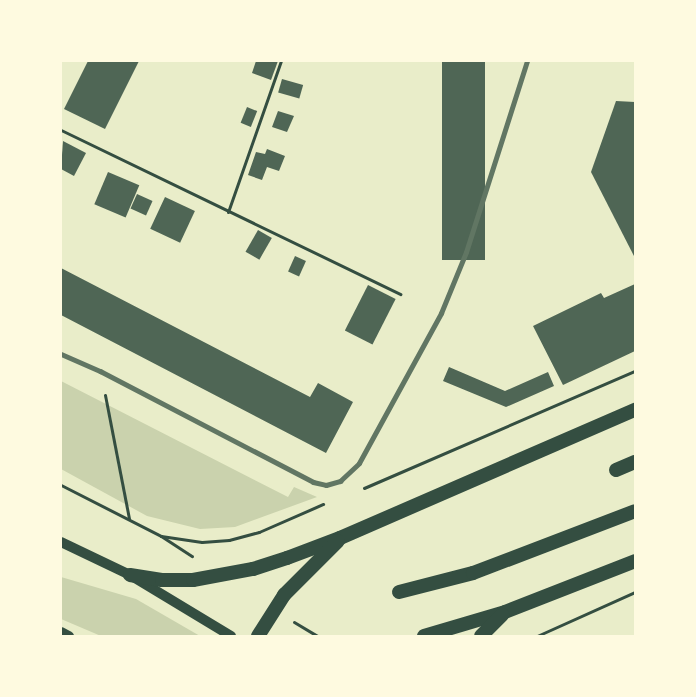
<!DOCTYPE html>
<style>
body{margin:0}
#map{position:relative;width:696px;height:697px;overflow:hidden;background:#e9edc9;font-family:Literata,serif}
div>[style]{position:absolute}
.green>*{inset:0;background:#cad2ad}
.building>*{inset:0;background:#4f6655;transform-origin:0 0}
.path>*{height:3px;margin:-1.5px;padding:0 1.5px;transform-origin:1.5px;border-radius:1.5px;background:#344e41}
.minor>*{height:5px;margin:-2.5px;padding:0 2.5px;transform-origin:2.5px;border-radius:2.5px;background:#617663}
.secondary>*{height:10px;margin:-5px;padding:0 5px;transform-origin:5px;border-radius:5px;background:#344e41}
.trunk>*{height:14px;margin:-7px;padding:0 7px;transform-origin:7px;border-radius:7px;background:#344e41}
span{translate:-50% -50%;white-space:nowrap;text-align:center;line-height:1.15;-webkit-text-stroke:4px #fefae0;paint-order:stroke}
.frame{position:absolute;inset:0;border:62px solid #fefae0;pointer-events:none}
</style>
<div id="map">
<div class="green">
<div style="clip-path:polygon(61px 381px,288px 497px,294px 487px,317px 497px,235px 527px,200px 529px,147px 516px,61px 469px)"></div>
<div style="clip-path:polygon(61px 577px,136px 599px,200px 636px,101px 636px,61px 619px)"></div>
</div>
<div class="building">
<div style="clip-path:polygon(88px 61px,139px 61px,105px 129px,64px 109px)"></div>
<div style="clip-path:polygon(256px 61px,278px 61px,271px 80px,252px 73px)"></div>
<div style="left:442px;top:61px;width:43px;height:199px"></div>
<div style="left:282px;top:79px;width:22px;height:14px;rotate:16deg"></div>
<div style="clip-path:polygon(616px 101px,635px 102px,635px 258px,591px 172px)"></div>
<div style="left:247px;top:107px;width:11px;height:17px;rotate:22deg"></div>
<div style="clip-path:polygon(278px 111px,294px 116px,287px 132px,272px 127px)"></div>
<div style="clip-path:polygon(63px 141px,86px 153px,74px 176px,61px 169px)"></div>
<div style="clip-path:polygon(267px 149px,285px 156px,279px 171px,267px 167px,262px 180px,248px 175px,256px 152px,265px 154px)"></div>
<div style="left:108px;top:172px;width:34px;height:35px;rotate:23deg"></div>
<div style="left:137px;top:194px;width:17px;height:16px;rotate:24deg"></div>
<div style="left:165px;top:197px;width:33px;height:35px;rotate:25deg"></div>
<div style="left:258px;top:230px;width:16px;height:25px;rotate:30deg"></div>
<div style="left:295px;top:256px;width:12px;height:17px;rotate:24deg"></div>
<div style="clip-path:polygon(61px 268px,310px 397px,318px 383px,353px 402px,326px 453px,61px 315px)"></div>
<div style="clip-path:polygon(635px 284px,635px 351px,563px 385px,533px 326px,601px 293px,604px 298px)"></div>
<div style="left:368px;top:285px;width:31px;height:51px;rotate:27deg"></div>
<div style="clip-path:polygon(449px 367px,505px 391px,548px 372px,554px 386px,506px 407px,443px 381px)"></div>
</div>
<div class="path">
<div style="left:61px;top:130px;width:377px;rotate:25.8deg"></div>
<div style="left:228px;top:212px;width:160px;rotate:-70.7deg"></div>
<div style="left:105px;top:395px;width:126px;rotate:79deg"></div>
<div style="left:61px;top:485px;width:112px;rotate:27deg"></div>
<div style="left:161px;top:536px;width:37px;rotate:33deg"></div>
<div style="left:364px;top:488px;width:295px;rotate:-23.4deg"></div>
<div style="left:161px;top:536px;width:41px;rotate:8.3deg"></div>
<div style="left:202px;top:542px;width:27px;rotate:-4deg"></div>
<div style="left:229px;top:540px;width:31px;rotate:-15deg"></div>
<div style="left:259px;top:532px;width:70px;rotate:-23.6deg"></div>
<div style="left:294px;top:622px;width:27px;rotate:31deg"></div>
<div style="left:537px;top:636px;width:107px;rotate:-24.2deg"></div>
</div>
<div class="minor">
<div style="left:61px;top:354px;width:43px;rotate:23.6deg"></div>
<div style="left:100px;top:371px;width:240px;rotate:27.5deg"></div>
<div style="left:313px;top:482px;width:13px;rotate:13deg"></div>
<div style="left:326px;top:485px;width:15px;rotate:-16deg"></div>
<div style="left:340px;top:481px;width:26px;rotate:-43deg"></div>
<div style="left:359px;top:463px;width:171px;rotate:-61.3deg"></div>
<div style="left:441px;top:313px;width:66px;rotate:-67.7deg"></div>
<div style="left:466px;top:252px;width:201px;rotate:-72.3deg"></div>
</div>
<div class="secondary">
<div style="left:61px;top:542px;width:76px;rotate:25.6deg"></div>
<div style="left:130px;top:575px;width:118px;rotate:31.1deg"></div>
<div style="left:61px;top:632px;width:9px;rotate:27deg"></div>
</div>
<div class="trunk">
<div style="left:616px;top:470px;width:21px;rotate:-23deg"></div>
<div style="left:130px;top:575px;width:32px;rotate:9deg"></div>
<div style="left:162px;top:580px;width:31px"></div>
<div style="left:193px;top:580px;width:61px;rotate:-10.4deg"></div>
<div style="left:253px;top:569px;width:36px;rotate:-18deg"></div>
<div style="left:287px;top:558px;width:57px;rotate:-20.7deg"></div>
<div style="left:340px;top:538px;width:322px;rotate:-23.5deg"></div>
<div style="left:399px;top:592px;width:76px;rotate:-14.4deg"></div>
<div style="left:473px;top:573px;width:173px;rotate:-20.9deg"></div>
<div style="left:258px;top:636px;width:49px;rotate:-57.6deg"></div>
<div style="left:284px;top:595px;width:76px;rotate:-45deg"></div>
<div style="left:424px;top:636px;width:84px;rotate:-16.5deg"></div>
<div style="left:505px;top:612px;width:140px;rotate:-21.4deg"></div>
<div style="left:481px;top:636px;width:30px;rotate:-45deg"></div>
</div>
<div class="frame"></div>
</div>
